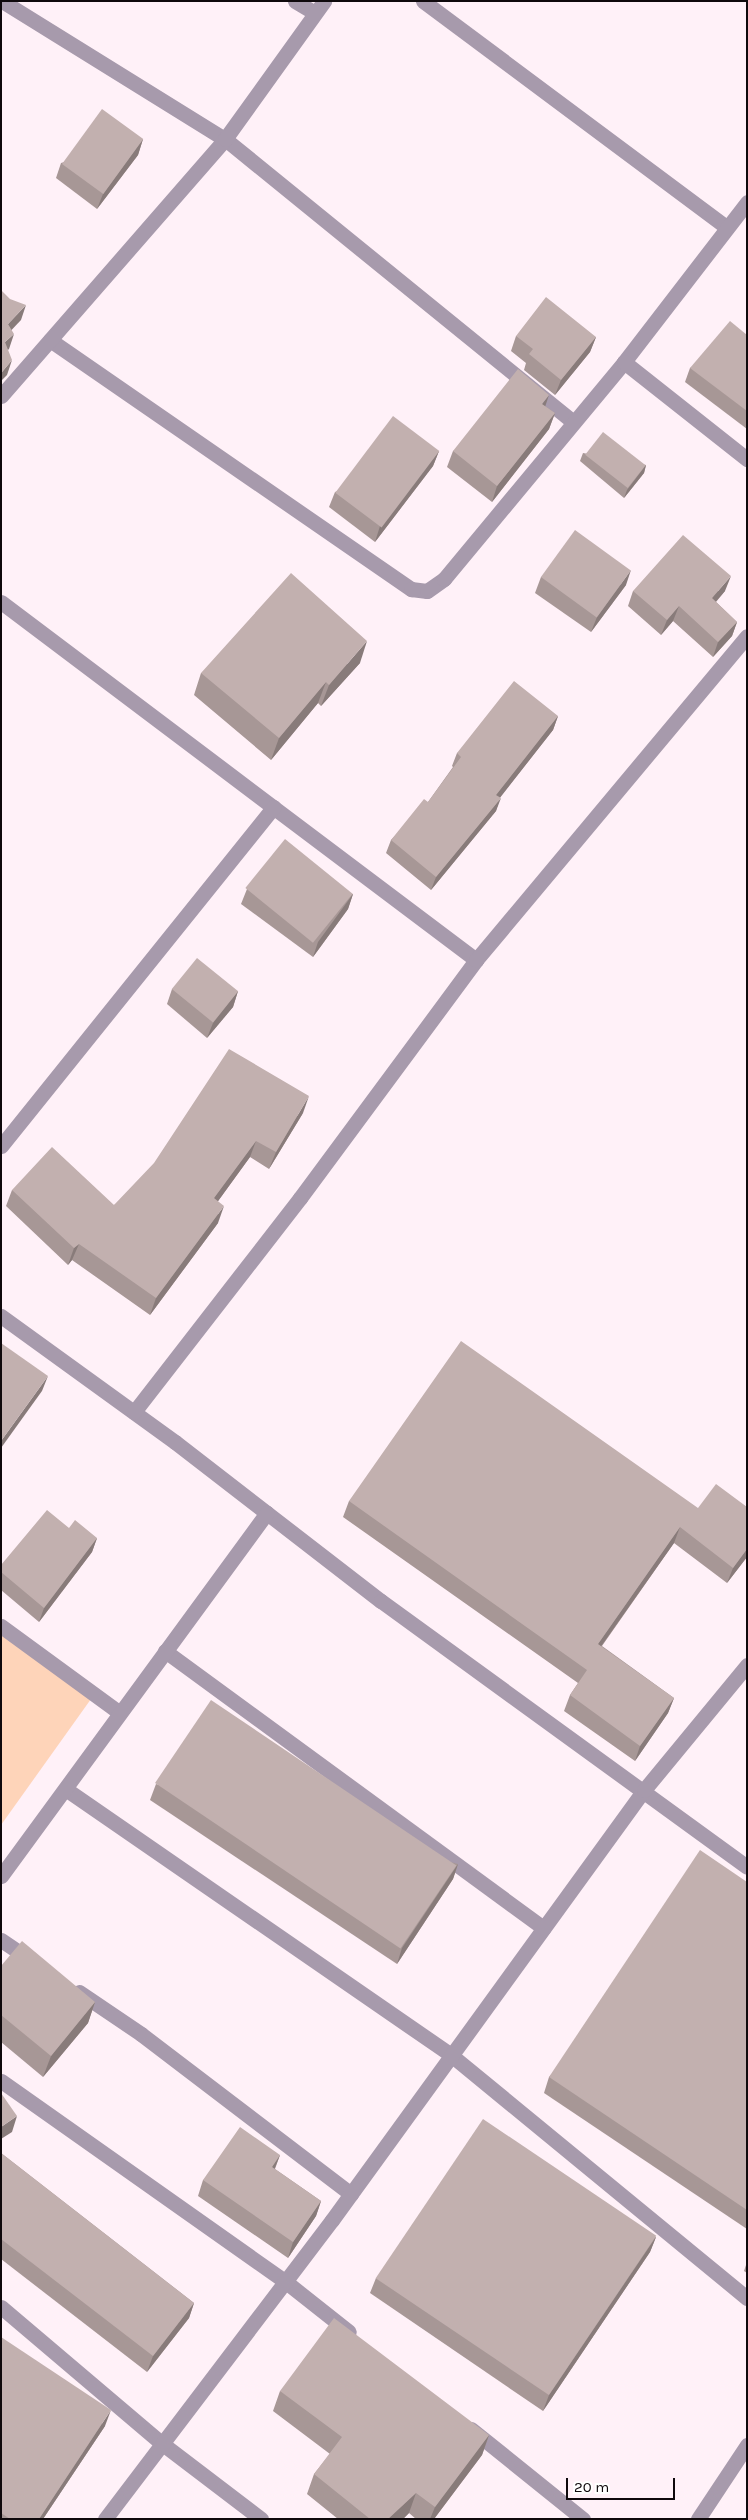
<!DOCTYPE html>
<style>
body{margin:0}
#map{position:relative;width:748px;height:2520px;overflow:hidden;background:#fff1f8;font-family:Karla,sans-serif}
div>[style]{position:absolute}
.green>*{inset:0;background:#fed4b9}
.minor>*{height:15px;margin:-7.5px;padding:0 7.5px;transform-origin:7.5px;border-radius:7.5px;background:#a79aac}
.wall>*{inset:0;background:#a79796}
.shaded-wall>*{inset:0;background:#887b7a}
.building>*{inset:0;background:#c2b0af;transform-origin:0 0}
span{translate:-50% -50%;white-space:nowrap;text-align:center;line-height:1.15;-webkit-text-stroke:4px #fff;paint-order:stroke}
.frame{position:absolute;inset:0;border:2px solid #0f090c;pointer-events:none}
.scale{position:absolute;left:566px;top:2478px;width:109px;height:22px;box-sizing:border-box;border:2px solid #0f090c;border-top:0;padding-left:6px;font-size:15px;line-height:18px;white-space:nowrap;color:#0f090c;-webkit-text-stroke:4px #fff;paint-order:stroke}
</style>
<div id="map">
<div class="green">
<div style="clip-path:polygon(1px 1635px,91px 1699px,1px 1825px)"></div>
</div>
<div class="minor">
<div style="left:2px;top:1px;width:262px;rotate:31.8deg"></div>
<div style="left:225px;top:139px;width:447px;rotate:39.1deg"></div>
<div style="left:295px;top:1px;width:23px;rotate:31deg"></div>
<div style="left:423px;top:1px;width:379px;rotate:36.7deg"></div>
<div style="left:50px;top:340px;width:439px;rotate:34.6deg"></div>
<div style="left:411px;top:589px;width:16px;rotate:7deg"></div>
<div style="left:427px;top:591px;width:21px;rotate:-35deg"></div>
<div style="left:444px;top:579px;width:282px;rotate:-50.3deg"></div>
<div style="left:624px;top:362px;width:202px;rotate:-52.4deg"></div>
<div style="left:624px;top:362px;width:157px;rotate:38.3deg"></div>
<div style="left:1px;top:396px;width:341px;rotate:-48.9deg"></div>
<div style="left:225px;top:139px;width:170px;rotate:-54.3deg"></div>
<div style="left:1px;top:602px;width:595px;rotate:37deg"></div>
<div style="left:1px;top:1146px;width:435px;rotate:-51.2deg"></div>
<div style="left:1px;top:1316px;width:215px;rotate:35.9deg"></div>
<div style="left:175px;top:1442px;width:260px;rotate:37.7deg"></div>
<div style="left:381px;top:1601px;width:452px;rotate:36deg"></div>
<div style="left:134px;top:1412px;width:271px;rotate:-52.2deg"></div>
<div style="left:300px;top:1198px;width:296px;rotate:-53.5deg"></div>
<div style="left:476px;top:960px;width:422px;rotate:-50.1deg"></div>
<div style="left:1px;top:1626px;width:147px;rotate:36.2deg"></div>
<div style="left:165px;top:1651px;width:469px;rotate:36.2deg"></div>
<div style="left:67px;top:1790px;width:467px;rotate:34.6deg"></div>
<div style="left:451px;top:2055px;width:383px;rotate:39.4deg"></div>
<div style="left:1px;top:1876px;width:450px;rotate:-53.8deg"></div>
<div style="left:1px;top:1940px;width:36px;rotate:34deg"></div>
<div style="left:79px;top:1992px;width:75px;rotate:34.1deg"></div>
<div style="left:141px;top:2034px;width:264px;rotate:37.3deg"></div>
<div style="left:1px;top:2081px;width:349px;rotate:35.2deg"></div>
<div style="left:286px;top:2282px;width:80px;rotate:38.4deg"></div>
<div style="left:1px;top:2307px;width:214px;rotate:40.3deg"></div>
<div style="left:164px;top:2445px;width:122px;rotate:37.3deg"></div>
<div style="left:471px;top:2429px;width:144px;rotate:38.8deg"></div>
<div style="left:105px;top:2519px;width:375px;rotate:-52.8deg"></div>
<div style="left:332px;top:2220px;width:531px;rotate:-54.04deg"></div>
<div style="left:644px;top:1790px;width:162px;rotate:-50.5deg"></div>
<div style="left:698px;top:2519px;width:89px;rotate:-56.5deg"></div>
</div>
<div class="wall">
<div style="clip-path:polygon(143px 139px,138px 155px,97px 209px,56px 178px,61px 163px)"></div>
<div style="clip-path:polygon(747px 335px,747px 429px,685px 382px,690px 368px)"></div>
<div style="clip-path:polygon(516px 336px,596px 337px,590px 352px,555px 395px,524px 370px,526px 363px,511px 351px)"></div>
<div style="clip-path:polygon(545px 406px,555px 413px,549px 429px,492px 502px,447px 467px,453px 451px)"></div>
<div style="clip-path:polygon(439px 451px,433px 466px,375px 542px,329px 507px,335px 492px)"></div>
<div style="clip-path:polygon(583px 453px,646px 465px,644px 473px,624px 498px,580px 461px)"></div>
<div style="clip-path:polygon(541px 577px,626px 585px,591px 632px,535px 593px)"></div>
<div style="clip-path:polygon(633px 591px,725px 591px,716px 602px,737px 622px,732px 636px,713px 657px,673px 621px,661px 635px,628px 606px)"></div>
<div style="clip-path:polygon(360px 663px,321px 706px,318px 703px,271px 760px,194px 695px,201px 673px)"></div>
<div style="clip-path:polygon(558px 716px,553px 730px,500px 797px,496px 811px,431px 890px,386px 853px,391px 840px,428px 802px,453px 767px,452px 766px,457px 753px)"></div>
<div style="clip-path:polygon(247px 889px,353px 894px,348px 909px,313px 957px,241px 904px)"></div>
<div style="clip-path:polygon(172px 989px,238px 991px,233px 1007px,207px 1038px,167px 1004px)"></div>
<div style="clip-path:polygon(303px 1113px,269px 1169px,250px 1157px,218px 1201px,218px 1223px,150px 1315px,72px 1260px,68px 1265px,6px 1206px,12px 1190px,114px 1205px)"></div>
<div style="clip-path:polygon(349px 1501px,698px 1508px,747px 1507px,747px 1557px,727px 1583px,674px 1543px,602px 1646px,674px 1698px,668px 1713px,635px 1761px,564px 1711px,570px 1695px,578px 1683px,343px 1517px)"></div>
<div style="clip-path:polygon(97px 1538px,92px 1552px,39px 1622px,1px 1590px,1px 1565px)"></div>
<div style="clip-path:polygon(156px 1784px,458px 1864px,453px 1879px,397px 1964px,150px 1800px)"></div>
<div style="clip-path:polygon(747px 1882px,747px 2229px,544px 2093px,549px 2077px)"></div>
<div style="clip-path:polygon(1px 1966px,95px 2002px,88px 2023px,43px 2077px,1px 2042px)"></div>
<div style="clip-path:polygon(1px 2153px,194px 2303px,189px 2318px,147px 2372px,1px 2259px)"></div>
<div style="clip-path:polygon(280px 2155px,275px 2169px,321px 2201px,316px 2216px,288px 2258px,198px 2196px,203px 2180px)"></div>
<div style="clip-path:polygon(656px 2237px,650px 2252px,543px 2411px,370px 2293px,376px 2278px)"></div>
<div style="clip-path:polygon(747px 2262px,747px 2273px,744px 2271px)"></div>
<div style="clip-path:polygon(1px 2337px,105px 2426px,43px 2519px,1px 2519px)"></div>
<div style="clip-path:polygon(280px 2391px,489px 2435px,482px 2455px,434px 2519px,416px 2519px,409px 2513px,403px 2519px,338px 2519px,307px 2494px,314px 2474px,330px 2454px,273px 2411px)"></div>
</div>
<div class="shaded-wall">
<div style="clip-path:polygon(143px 139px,138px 155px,97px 209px,103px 194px)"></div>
<div style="clip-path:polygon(26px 305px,21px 320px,3px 339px,8px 324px)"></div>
<div style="clip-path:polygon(14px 334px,9px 349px,1px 356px,5px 342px)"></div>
<div style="clip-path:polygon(596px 337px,590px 352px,555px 395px,561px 380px)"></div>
<div style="clip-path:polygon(12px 360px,7px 375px,1px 381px,2px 372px)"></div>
<div style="clip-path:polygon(549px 395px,544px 410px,542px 404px)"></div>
<div style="clip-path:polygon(555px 413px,549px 429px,492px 502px,497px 486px)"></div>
<div style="clip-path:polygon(439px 451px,433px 466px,375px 542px,380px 526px)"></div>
<div style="clip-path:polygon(646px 465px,644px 473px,624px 498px,627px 490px)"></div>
<div style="clip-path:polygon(631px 570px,626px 585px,591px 632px,597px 617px)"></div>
<div style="clip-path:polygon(731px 576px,725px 591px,706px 613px,712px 598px)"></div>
<div style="clip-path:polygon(679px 606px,673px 621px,661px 635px,667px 620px)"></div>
<div style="clip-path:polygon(737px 622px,732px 636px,713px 657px,718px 642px)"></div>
<div style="clip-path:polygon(367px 641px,360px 663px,321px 706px,329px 685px)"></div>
<div style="clip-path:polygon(326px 682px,318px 703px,271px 760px,279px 738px)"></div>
<div style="clip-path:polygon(558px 716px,553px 730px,492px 808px,496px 795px)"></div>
<div style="clip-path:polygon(501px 798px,496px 811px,431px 890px,436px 877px)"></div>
<div style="clip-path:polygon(353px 894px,348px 909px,313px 957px,318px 942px)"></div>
<div style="clip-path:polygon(238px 991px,233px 1007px,207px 1038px,213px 1023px)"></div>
<div style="clip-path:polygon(309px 1096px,303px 1113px,269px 1169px,276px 1152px)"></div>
<div style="clip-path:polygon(256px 1141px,250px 1157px,208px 1215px,214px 1198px)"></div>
<div style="clip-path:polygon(224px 1206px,218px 1223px,150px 1315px,156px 1298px)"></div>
<div style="clip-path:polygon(79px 1244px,72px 1260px,68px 1265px,74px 1248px)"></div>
<div style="clip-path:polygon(48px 1376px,42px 1391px,1px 1448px,1px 1441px)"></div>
<div style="clip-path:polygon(680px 1527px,674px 1543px,592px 1659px,598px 1644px)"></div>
<div style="clip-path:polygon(97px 1538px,92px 1552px,39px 1622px,44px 1608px)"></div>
<div style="clip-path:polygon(747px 1549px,747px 1557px,727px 1583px,733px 1568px)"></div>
<div style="clip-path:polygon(674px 1698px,668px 1713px,635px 1761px,640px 1746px)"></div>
<div style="clip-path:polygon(458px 1864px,453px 1879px,397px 1964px,402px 1948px)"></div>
<div style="clip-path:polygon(95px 2002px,88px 2023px,43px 2077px,51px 2056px)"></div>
<div style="clip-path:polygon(17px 2116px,12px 2132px,1px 2139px,1px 2127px)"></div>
<div style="clip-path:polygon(280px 2155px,274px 2170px,272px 2167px)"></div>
<div style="clip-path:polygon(321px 2201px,316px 2216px,288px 2258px,293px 2242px)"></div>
<div style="clip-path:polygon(656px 2237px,650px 2252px,543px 2411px,549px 2395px)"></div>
<div style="clip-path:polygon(194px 2303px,189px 2318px,147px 2372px,153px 2356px)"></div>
<div style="clip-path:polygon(111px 2410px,105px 2426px,43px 2519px,39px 2519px)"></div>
<div style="clip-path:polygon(489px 2435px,482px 2455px,434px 2519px,430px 2519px,435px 2507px)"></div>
<div style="clip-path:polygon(416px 2493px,409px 2513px,403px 2519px,388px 2519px)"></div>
</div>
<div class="building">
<div style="left:102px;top:109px;width:51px;height:68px;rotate:36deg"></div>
<div style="clip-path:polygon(1px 290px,10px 299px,26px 305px,8px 324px,14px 334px,5px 342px,12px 360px,2px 372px)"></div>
<div style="clip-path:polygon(546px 297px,596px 337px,561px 380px,529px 354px,533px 349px,516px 336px)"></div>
<div style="clip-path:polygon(730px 321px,747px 335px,747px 411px,690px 368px)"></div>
<div style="clip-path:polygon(518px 369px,549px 395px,542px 404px,555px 413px,497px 486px,453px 451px)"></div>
<div style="left:393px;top:416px;width:58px;height:96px;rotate:37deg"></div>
<div style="left:603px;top:432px;width:54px;height:29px;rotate:38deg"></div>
<div style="left:575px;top:530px;width:69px;height:58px;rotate:36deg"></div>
<div style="clip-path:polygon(683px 535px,731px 576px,712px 598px,737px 622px,718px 642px,679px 606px,667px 620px,633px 591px)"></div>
<div style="clip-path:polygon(291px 573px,367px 641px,329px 685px,326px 682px,279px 738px,201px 673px)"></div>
<div style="clip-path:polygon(514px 681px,558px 716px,496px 795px,501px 798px,436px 877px,391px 840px,424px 799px,428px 802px,461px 757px,457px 753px)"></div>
<div style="left:285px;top:839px;width:87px;height:63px;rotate:39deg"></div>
<div style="left:197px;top:958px;width:53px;height:40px;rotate:39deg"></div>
<div style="clip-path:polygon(229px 1049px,309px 1096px,276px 1152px,256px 1141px,214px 1198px,224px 1206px,156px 1298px,79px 1244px,74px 1248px,12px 1190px,52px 1147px,114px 1205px,154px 1163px)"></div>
<div style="clip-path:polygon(461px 1341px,698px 1508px,716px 1484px,747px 1507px,747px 1549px,733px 1568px,680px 1527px,598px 1644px,674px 1698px,640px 1746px,570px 1695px,587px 1670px,349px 1501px)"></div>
<div style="clip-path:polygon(1px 1343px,48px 1376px,1px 1441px)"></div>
<div style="clip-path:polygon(47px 1510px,69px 1528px,75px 1520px,97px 1538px,44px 1608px,1px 1572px,1px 1565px)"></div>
<div style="left:211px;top:1700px;width:296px;height:100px;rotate:34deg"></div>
<div style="clip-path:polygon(700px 1850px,747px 1882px,747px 2210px,549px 2077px)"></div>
<div style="clip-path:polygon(22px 1941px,95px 2002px,51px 2056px,1px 2015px,1px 1966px)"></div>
<div style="clip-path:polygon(1px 2093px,17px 2116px,1px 2127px)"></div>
<div style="left:483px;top:2119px;width:209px;height:192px;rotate:34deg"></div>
<div style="clip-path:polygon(240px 2127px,280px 2155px,272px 2167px,321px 2201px,293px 2242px,203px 2180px)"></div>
<div style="clip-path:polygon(1px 2153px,194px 2303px,153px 2356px,1px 2239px)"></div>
<div style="clip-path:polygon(334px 2318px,489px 2435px,435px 2507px,416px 2493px,388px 2519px,370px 2519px,314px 2474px,342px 2437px,280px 2391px)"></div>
<div style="clip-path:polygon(1px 2337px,111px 2410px,39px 2519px,10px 2519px,1px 2513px)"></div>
</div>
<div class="frame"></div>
<div class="scale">20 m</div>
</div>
